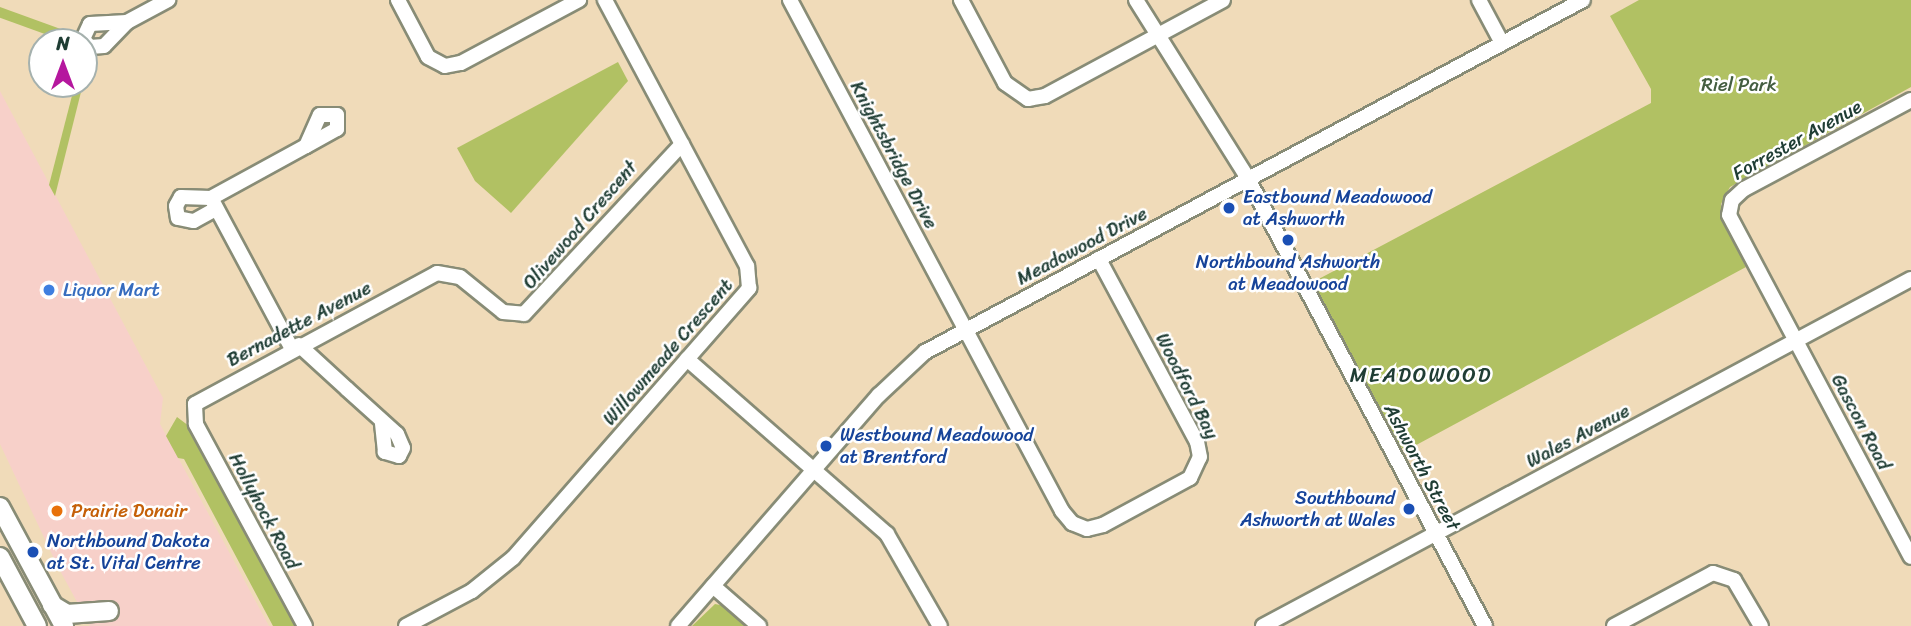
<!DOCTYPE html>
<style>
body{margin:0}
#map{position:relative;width:1911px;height:626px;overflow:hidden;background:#f0dbb9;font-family:Sriracha,sans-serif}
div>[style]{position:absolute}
.built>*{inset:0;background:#f7d0c9}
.green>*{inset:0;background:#b1c163;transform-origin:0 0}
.roads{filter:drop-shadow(2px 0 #888c76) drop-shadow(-2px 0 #888c76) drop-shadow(0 2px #888c76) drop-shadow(0 -2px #888c76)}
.minor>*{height:14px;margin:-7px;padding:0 7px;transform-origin:7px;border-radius:7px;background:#fff}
.major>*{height:18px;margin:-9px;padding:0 9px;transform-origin:9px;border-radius:9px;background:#fff}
.dots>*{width:19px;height:19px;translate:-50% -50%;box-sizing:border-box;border:4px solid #fff;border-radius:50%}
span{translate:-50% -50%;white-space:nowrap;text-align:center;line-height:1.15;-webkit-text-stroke:5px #fff;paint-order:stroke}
.park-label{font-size:19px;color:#445e40}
.street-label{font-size:19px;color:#1f3d34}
.transit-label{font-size:19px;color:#164399}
.left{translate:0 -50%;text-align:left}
.right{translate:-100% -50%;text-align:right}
.shop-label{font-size:19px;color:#366cbe}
.food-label{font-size:19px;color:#c56008}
.neighbourhood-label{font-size:21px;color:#1f3d34;letter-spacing:2px}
.north{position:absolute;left:28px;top:28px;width:70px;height:70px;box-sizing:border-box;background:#fff;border:2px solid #a5b1ae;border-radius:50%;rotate:0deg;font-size:19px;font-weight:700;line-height:28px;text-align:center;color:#1f3d34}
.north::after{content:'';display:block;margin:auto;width:24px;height:32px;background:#b5179e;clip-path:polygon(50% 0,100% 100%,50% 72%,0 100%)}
</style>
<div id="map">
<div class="built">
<div style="clip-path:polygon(0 91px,163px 398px,160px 424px,269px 626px,90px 626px,57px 565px,0 444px)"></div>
</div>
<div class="green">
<div style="clip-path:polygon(1639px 0,1911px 0,1911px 87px,1730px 187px,1721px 204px,1723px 221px,1746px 267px,1407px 450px,1400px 447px,1313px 282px,1651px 103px,1651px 89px,1610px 16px)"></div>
<div style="left:0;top:7px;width:66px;height:10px;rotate:20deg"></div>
<div style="clip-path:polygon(618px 62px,628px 81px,511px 213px,475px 181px,457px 148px)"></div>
<div style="clip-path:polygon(75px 84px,83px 84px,55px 196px,49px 185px)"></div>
<div style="clip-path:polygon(177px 417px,189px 426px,295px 626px,273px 626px,184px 459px,178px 458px,166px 436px)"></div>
<div style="clip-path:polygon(715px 604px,725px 606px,748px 626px,692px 626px)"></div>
</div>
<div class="roads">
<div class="minor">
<div style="left:398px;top:0;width:64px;rotate:62.2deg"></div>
<div style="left:428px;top:57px;width:19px;rotate:28deg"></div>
<div style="left:445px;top:66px;width:16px;rotate:-11deg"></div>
<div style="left:461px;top:63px;width:134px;rotate:-28.1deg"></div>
<div style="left:790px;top:0;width:579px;rotate:61.97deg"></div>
<div style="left:1062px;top:511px;width:16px;rotate:50deg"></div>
<div style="left:1072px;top:523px;width:16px;rotate:22deg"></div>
<div style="left:1087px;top:529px;width:16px;rotate:-14deg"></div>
<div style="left:1103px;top:525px;width:99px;rotate:-28.4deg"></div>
<div style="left:1190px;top:478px;width:23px;rotate:-65deg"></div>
<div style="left:1200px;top:457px;width:15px;rotate:-101deg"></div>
<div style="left:1197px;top:442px;width:208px;rotate:-118.2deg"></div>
<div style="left:961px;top:0;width:94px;rotate:62.1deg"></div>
<div style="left:1005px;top:83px;width:28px;rotate:35deg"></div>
<div style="left:1028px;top:99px;width:17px;rotate:-10deg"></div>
<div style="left:1045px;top:96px;width:202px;rotate:-28.3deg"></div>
<div style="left:1136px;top:0;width:209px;rotate:57.9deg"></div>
<div style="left:1247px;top:177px;width:508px;rotate:62.07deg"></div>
<div style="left:1479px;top:0;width:49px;rotate:61.9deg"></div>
<div style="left:127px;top:22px;width:37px;rotate:177deg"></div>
<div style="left:90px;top:24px;width:17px;rotate:115deg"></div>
<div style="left:83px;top:39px;width:11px;rotate:49deg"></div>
<div style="left:90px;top:47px;width:14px;rotate:-4deg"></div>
<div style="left:104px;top:46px;width:33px;rotate:-46deg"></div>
<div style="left:127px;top:22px;width:47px;rotate:-28.2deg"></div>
<div style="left:1911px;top:100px;width:189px;rotate:151.9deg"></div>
<div style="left:1744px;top:189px;width:16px;rotate:137deg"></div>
<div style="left:1732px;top:200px;width:15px;rotate:101deg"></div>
<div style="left:1729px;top:215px;width:387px;rotate:62deg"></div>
<div style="left:211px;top:198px;width:30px;rotate:-178deg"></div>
<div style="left:181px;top:197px;width:10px;rotate:119deg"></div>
<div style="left:176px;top:206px;width:12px;rotate:81deg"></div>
<div style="left:178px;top:218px;width:16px;rotate:11deg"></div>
<div style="left:194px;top:221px;width:25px;rotate:-29deg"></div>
<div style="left:299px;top:345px;width:65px;rotate:42.5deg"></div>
<div style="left:347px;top:389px;width:67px;rotate:42deg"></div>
<div style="left:397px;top:434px;width:15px;rotate:67deg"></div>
<div style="left:403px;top:448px;width:9px;rotate:117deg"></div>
<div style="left:399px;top:456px;width:15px;rotate:-164deg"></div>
<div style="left:385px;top:452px;width:31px;rotate:-96deg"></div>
<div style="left:292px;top:349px;width:171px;rotate:-118.2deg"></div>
<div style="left:211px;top:198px;width:108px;rotate:-28.7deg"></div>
<div style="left:306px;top:146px;width:34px;rotate:-66deg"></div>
<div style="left:320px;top:115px;width:17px"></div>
<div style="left:337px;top:115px;width:14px;rotate:90deg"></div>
<div style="left:337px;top:129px;width:35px;rotate:151deg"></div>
<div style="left:687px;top:359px;width:266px;rotate:41.2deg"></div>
<div style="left:887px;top:534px;width:106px;rotate:60.1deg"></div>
<div style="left:713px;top:586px;width:61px;rotate:41deg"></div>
<div style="left:305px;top:626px;width:230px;rotate:-118.4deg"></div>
<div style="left:196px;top:424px;width:20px;rotate:-93deg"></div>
<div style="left:195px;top:404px;width:275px;rotate:-28.4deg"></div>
<div style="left:437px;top:273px;width:23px;rotate:10deg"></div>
<div style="left:460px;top:277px;width:55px;rotate:39.1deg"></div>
<div style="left:503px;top:312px;width:21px;rotate:5deg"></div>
<div style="left:524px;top:314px;width:232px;rotate:-47.1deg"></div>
<div style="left:406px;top:626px;width:75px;rotate:-27.9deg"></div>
<div style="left:472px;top:591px;width:53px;rotate:-38.8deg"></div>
<div style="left:513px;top:558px;width:359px;rotate:-48.8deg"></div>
<div style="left:749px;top:288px;width:22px;rotate:-95deg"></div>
<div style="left:747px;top:266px;width:302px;rotate:-118.1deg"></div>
<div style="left:678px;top:626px;width:306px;rotate:-49deg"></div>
<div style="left:879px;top:395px;width:63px;rotate:-43.1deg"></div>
<div style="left:925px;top:352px;width:746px;rotate:-28.14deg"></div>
<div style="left:1263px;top:626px;width:735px;rotate:-28.17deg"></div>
<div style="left:1614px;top:626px;width:112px;rotate:-28.2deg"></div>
<div style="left:1713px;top:573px;width:22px;rotate:18deg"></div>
<div style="left:1734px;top:580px;width:53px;rotate:59.6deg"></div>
</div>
<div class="major">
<div style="left:0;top:507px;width:135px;rotate:61.7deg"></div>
<div style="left:0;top:557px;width:78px;rotate:61.8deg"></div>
<div style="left:52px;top:605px;width:17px;rotate:31deg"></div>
<div style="left:67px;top:614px;width:42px;rotate:-4.1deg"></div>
</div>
</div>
<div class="dots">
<div style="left:1229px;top:208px;background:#1a4fb4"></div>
<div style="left:1288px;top:240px;background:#1a4fb4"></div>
<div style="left:49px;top:290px;background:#3f7fe0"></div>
<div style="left:826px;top:446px;background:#1a4fb4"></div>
<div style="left:1409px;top:509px;background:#1a4fb4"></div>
<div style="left:57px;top:511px;background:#e8710a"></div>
<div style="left:33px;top:552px;background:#1a4fb4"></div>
</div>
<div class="park-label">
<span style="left:1739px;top:85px">Riel Park</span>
</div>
<div class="street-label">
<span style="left:1797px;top:140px;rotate:-29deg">Forrester Avenue</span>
<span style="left:894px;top:155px;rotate:62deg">Knightsbridge Drive</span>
<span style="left:580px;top:225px;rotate:-49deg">Olivewood Crescent</span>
<span style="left:1082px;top:246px;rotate:-28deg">Meadowood Drive</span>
<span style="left:299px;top:324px;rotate:-28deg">Bernadette Avenue</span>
<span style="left:668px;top:352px;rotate:-49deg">Willowmeade Crescent</span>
<span style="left:1187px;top:386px;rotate:63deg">Woodford Bay</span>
<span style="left:1861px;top:422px;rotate:62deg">Gascon Road</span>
<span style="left:1578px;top:436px;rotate:-28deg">Wales Avenue</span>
<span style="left:1422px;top:467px;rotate:62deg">Ashworth Street</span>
<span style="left:264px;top:511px;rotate:62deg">Hollyhock Road</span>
</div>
<div class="transit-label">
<span class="left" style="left:1243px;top:208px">Eastbound Meadowood<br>at Ashworth</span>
<span style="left:1288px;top:273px">Northbound Ashworth<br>at Meadowood</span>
<span class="left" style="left:840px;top:446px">Westbound Meadowood<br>at Brentford</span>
<span class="right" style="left:1395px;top:509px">Southbound<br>Ashworth at Wales</span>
<span class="left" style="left:47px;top:552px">Northbound Dakota<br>at St. Vital Centre</span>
</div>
<div class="shop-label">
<span class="left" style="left:63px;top:290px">Liquor Mart</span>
</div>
<div class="food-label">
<span class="left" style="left:71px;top:511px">Prairie Donair</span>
</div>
<div class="neighbourhood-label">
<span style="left:1421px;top:375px">MEADOWOOD</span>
</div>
<div class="north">N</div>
</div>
